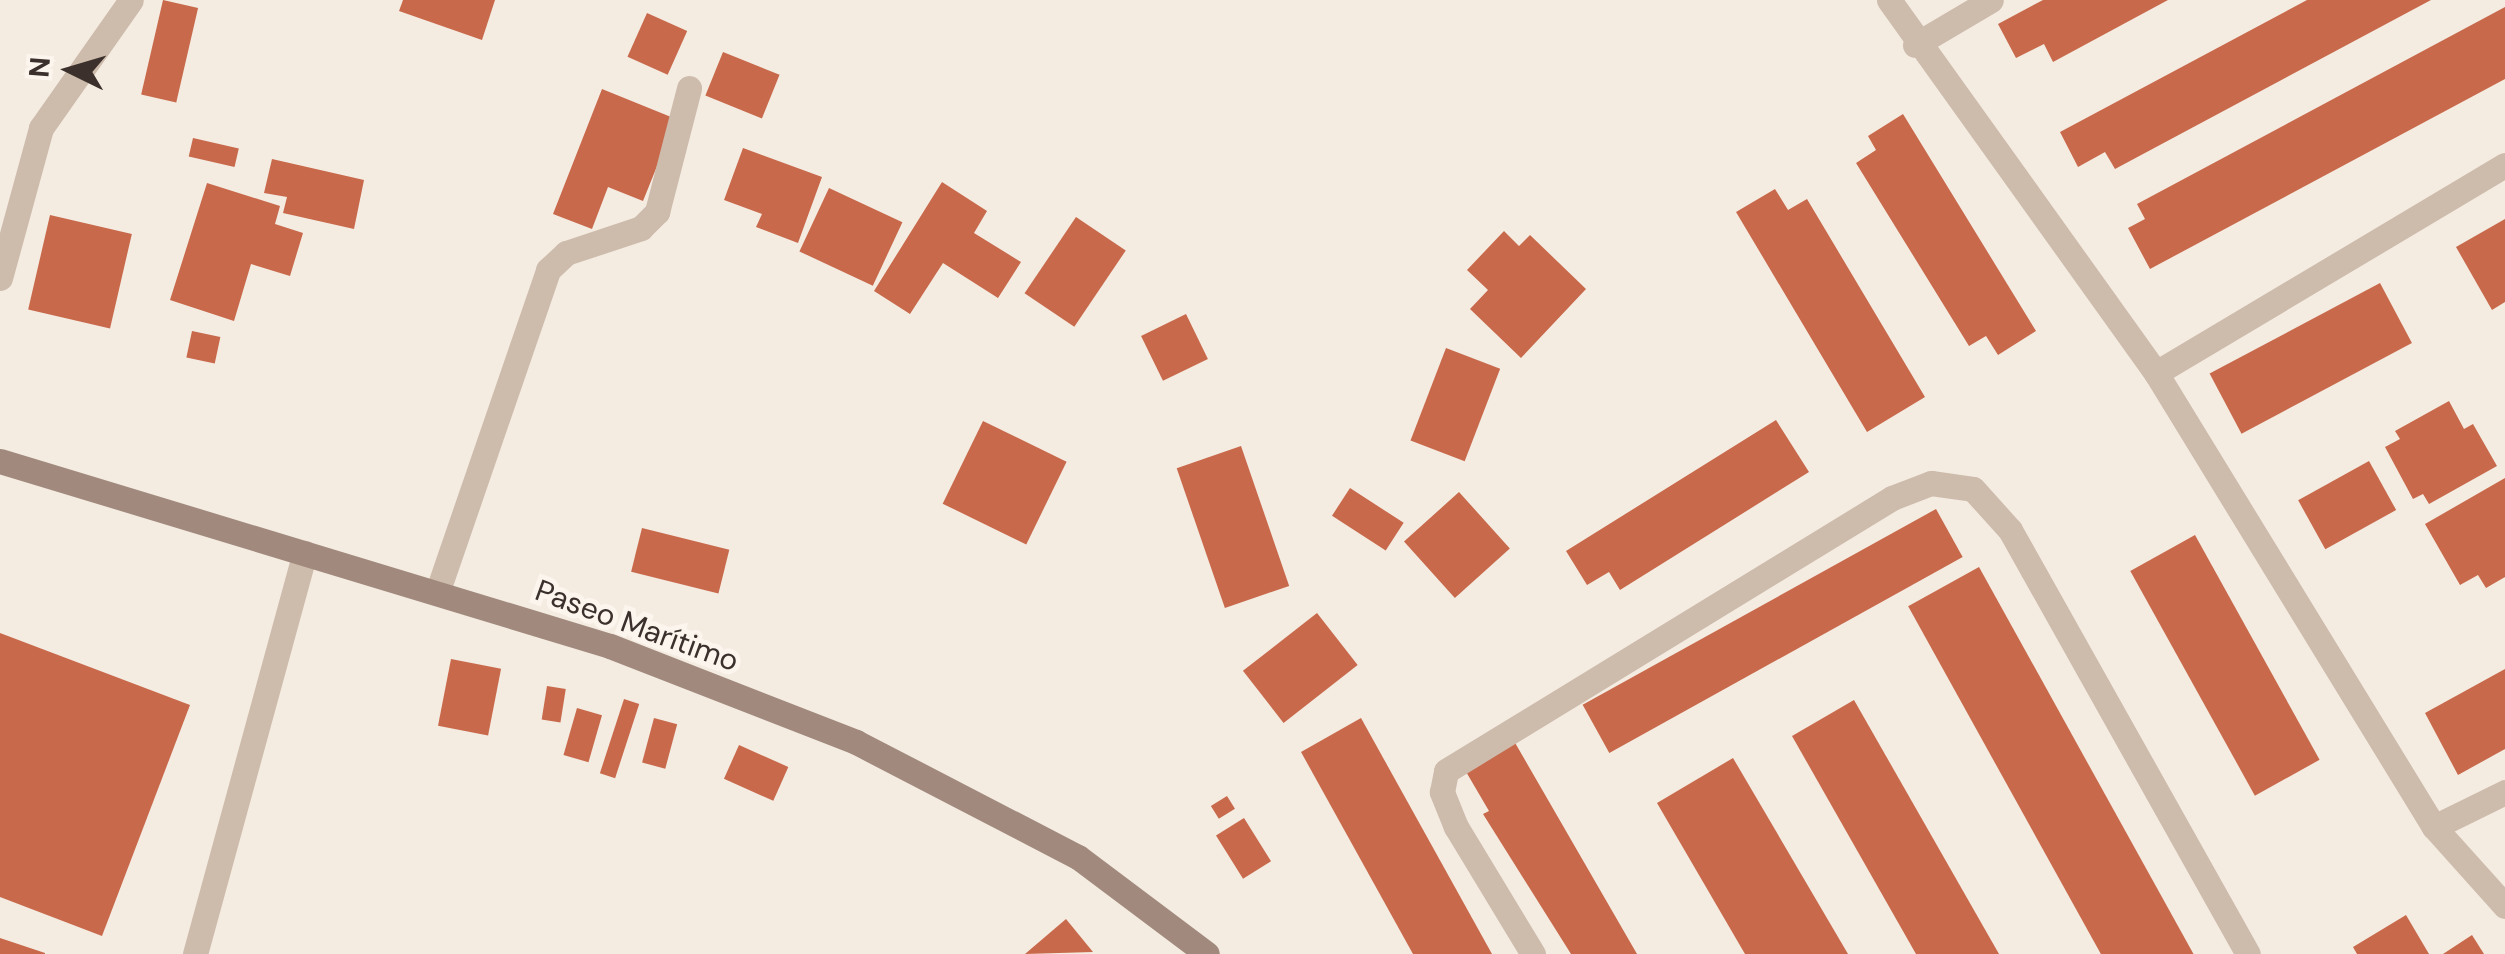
<!DOCTYPE html>
<meta charset="utf-8">
<style>
body{margin:0}
#map{position:relative;width:2505px;height:954px;overflow:hidden;background:#f4ebe1;font-family:"DM Sans",sans-serif}
div>[style]{position:absolute}
.building>*{inset:0;background:#c8694b;transform-origin:0 0}
.minor>*{height:25px;margin:-12.5px;padding:0 12.5px;transform-origin:12.5px;border-radius:12.5px;background:#cdbbac}
.secondary>*{height:25px;margin:-12.5px;padding:0 12.5px;transform-origin:12.5px;border-radius:12.5px;background:#a18a7d}
span{translate:-50% -50%;white-space:nowrap;text-align:center;line-height:1.15;-webkit-text-stroke:10px #fbf5ee;paint-order:stroke}
.street-label{font-size:30px;color:#3b302b}
.north{position:absolute;left:20px;top:20px;width:100px;height:100px;-webkit-text-stroke:8px #fbf5ee;paint-order:stroke;rotate:275deg;font-size:28px;font-weight:700;line-height:40px;text-align:center;color:#3b302b}
.north::after{content:'';display:block;margin:auto;width:35px;height:45px;background:#3b302b;clip-path:polygon(50% 0,100% 100%,50% 72%,0 100%)}
</style>
<div id="map">
<div class="building">
<div style="left:163px;top:0;width:36px;height:97px;rotate:13deg"></div>
<div style="clip-path:polygon(403px 0,495px 0,482px 40px,399px 11px)"></div>
<div style="clip-path:polygon(2043px 0,2168px 0,2053px 62px,2044px 44px,2016px 58px,1998px 24px)"></div>
<div style="clip-path:polygon(2307px 0,2431px 0,2115px 169px,2105px 152px,2078px 167px,2060px 132px)"></div>
<div style="clip-path:polygon(2505px 7px,2505px 79px,2150px 269px,2128px 228px,2145px 219px,2137px 204px)"></div>
<div style="left:647px;top:13px;width:44px;height:48px;rotate:24deg"></div>
<div style="left:723px;top:52px;width:61px;height:47px;rotate:22deg"></div>
<div style="clip-path:polygon(602px 89px,676px 119px,643px 201px,608px 187px,592px 229px,553px 214px)"></div>
<div style="clip-path:polygon(1903px 114px,2036px 331px,1998px 355px,1986px 336px,1969px 346px,1856px 163px,1876px 150px,1868px 136px)"></div>
<div style="left:193px;top:138px;width:47px;height:19px;rotate:13deg"></div>
<div style="clip-path:polygon(743px 148px,822px 177px,798px 243px,756px 227px,762px 214px,724px 200px)"></div>
<div style="clip-path:polygon(272px 159px,364px 180px,354px 229px,283px 213px,287px 197px,264px 193px)"></div>
<div style="clip-path:polygon(942px 182px,987px 211px,974px 233px,1021px 262px,998px 298px,943px 263px,910px 314px,874px 291px)"></div>
<div style="clip-path:polygon(207px 183px,280px 206px,275px 224px,303px 233px,290px 276px,251px 264px,234px 321px,170px 300px)"></div>
<div style="left:829px;top:188px;width:81px;height:70px;rotate:25deg"></div>
<div style="clip-path:polygon(1775px 189px,1788px 210px,1807px 199px,1925px 397px,1867px 432px,1736px 212px)"></div>
<div style="left:50px;top:215px;width:84px;height:97px;rotate:13deg"></div>
<div style="left:1076px;top:217px;width:60px;height:92px;rotate:34deg"></div>
<div style="clip-path:polygon(2505px 219px,2505px 302px,2492px 310px,2456px 247px)"></div>
<div style="clip-path:polygon(1504px 231px,1519px 246px,1530px 235px,1586px 289px,1521px 358px,1470px 309px,1488px 290px,1467px 270px)"></div>
<div style="left:2380px;top:283px;width:68px;height:193px;rotate:62deg"></div>
<div style="left:1186px;top:314px;width:50px;height:50px;rotate:64deg"></div>
<div style="left:192px;top:331px;width:29px;height:27px;rotate:12deg"></div>
<div style="left:1446px;top:348px;width:58px;height:99px;rotate:21deg"></div>
<div style="clip-path:polygon(2449px 401px,2464px 429px,2473px 424px,2497px 466px,2429px 504px,2423px 494px,2413px 499px,2385px 447px,2400px 439px,2395px 431px)"></div>
<div style="clip-path:polygon(1776px 420px,1809px 472px,1620px 590px,1609px 572px,1587px 585px,1566px 551px)"></div>
<div style="left:983px;top:421px;width:93px;height:92px;rotate:26deg"></div>
<div style="left:1241px;top:446px;width:148px;height:68px;rotate:71deg"></div>
<div style="left:2369px;top:461px;width:56px;height:81px;rotate:61deg"></div>
<div style="clip-path:polygon(2505px 478px,2505px 577px,2486px 588px,2478px 575px,2460px 585px,2425px 524px)"></div>
<div style="left:1350px;top:488px;width:64px;height:33px;rotate:33deg"></div>
<div style="left:1459px;top:492px;width:76px;height:74px;rotate:48deg"></div>
<div style="left:1936px;top:509px;width:55px;height:404px;rotate:61deg"></div>
<div style="left:642px;top:528px;width:90px;height:45px;rotate:14deg"></div>
<div style="left:2195px;top:535px;width:257px;height:74px;rotate:61deg"></div>
<div style="left:1979px;top:567px;width:444px;height:81px;rotate:61deg"></div>
<div style="left:1317px;top:613px;width:66px;height:94px;rotate:52deg"></div>
<div style="clip-path:polygon(0 633px,190px 705px,102px 936px,0 897px)"></div>
<div style="left:451px;top:659px;width:51px;height:68px;rotate:11deg"></div>
<div style="clip-path:polygon(2505px 669px,2505px 749px,2458px 775px,2425px 713px)"></div>
<div style="left:547px;top:686px;width:19px;height:34px;rotate:9deg"></div>
<div style="left:624px;top:699px;width:16px;height:78px;rotate:18deg"></div>
<div style="clip-path:polygon(1854px 700px,1999px 954px,1916px 954px,1792px 736px)"></div>
<div style="left:577px;top:708px;width:26px;height:49px;rotate:16deg"></div>
<div style="left:654px;top:718px;width:24px;height:46px;rotate:15deg"></div>
<div style="clip-path:polygon(1361px 718px,1492px 954px,1413px 954px,1301px 752px)"></div>
<div style="clip-path:polygon(1514px 741px,1637px 954px,1571px 954px,1483px 814px,1489px 811px,1465px 770px)"></div>
<div style="left:739px;top:745px;width:54px;height:37px;rotate:24deg"></div>
<div style="clip-path:polygon(1733px 758px,1848px 954px,1745px 954px,1657px 803px)"></div>
<div style="left:1227px;top:796px;width:15px;height:19px;rotate:58deg"></div>
<div style="left:1244px;top:818px;width:51px;height:33px;rotate:58deg"></div>
<div style="clip-path:polygon(2406px 915px,2429px 954px,2357px 954px,2353px 947px)"></div>
<div style="clip-path:polygon(1066px 919px,1093px 952px,1025px 954px)"></div>
<div style="clip-path:polygon(2472px 935px,2484px 954px,2443px 954px)"></div>
<div style="clip-path:polygon(0 938px,45px 953px,45px 954px,0 954px)"></div>
</div>
<div class="minor">
<div style="left:1889px;top:0;width:459px;rotate:54.4deg"></div>
<div style="left:2156px;top:373px;width:532px;rotate:58.52deg"></div>
<div style="left:2434px;top:827px;width:106px;rotate:48.1deg"></div>
<div style="left:1915px;top:45px;width:88px;rotate:-30.6deg"></div>
<div style="left:0;top:278px;width:156px;rotate:-74.7deg"></div>
<div style="left:41px;top:128px;width:156px;rotate:-54.9deg"></div>
<div style="left:2156px;top:373px;width:406px;rotate:-30.8deg"></div>
<div style="left:437px;top:593px;width:342px;rotate:-71deg"></div>
<div style="left:548px;top:270px;width:25px;rotate:-43deg"></div>
<div style="left:566px;top:253px;width:79px;rotate:-18.4deg"></div>
<div style="left:641px;top:228px;width:23px;rotate:-45deg"></div>
<div style="left:657px;top:212px;width:128px;rotate:-75.5deg"></div>
<div style="left:2434px;top:827px;width:79px;rotate:-26.2deg"></div>
<div style="left:195px;top:954px;width:416px;rotate:-74.7deg"></div>
<div style="left:1533px;top:954px;width:149px;rotate:-121.2deg"></div>
<div style="left:1456px;top:827px;width:38px;rotate:-112deg"></div>
<div style="left:1442px;top:792px;width:21px;rotate:-79deg"></div>
<div style="left:1446px;top:771px;width:523px;rotate:-31.47deg"></div>
<div style="left:1892px;top:498px;width:42px;rotate:-21deg"></div>
<div style="left:1931px;top:483px;width:42px;rotate:8.1deg"></div>
<div style="left:1973px;top:489px;width:55px;rotate:47.9deg"></div>
<div style="left:2010px;top:530px;width:486px;rotate:60.7deg"></div>
</div>
<div class="secondary">
<div style="left:0;top:461px;width:637px;rotate:16.87deg"></div>
<div style="left:610px;top:646px;width:264px;rotate:21.3deg"></div>
<div style="left:856px;top:742px;width:250px;rotate:27.4deg"></div>
<div style="left:1078px;top:857px;width:161px;rotate:36.9deg"></div>
</div>
<div class="street-label">
<span style="left:637px;top:626px;rotate:20deg">Paseo Marítimo</span>
</div>
<div class="north">N</div>
</div>
